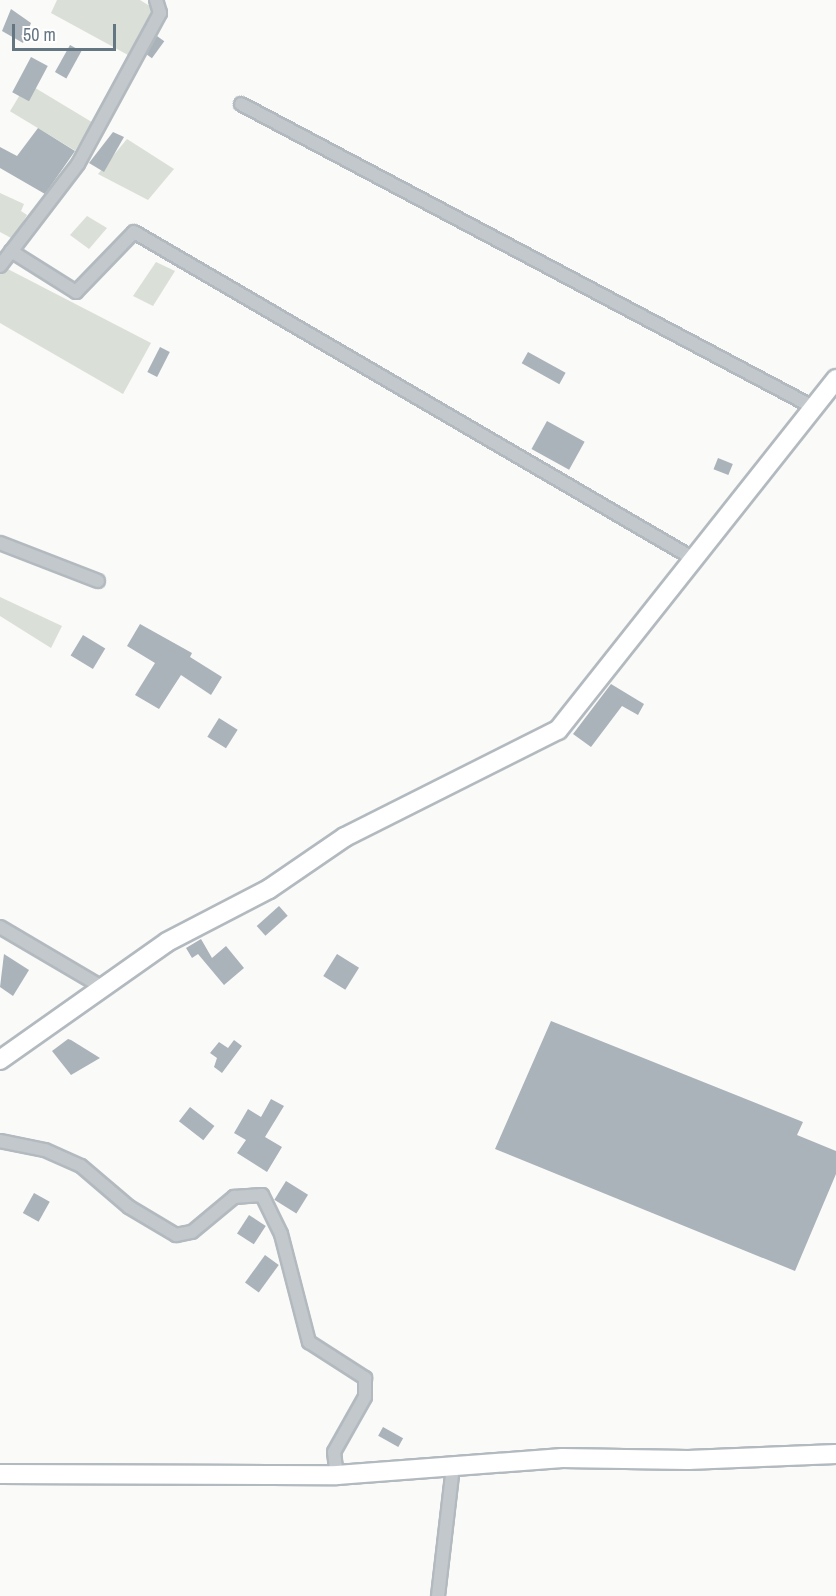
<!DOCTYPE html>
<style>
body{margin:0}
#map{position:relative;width:836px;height:1596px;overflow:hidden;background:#fafaf8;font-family:"Archivo Narrow",sans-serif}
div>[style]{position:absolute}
.green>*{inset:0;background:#dadfd7;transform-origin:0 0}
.building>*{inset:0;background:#aab3b9;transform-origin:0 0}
.roads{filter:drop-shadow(2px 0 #b3babf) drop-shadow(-2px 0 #b3babf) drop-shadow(0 2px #b3babf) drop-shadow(0 -2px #b3babf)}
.street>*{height:12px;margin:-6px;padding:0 6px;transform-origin:6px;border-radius:6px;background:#c3c8cc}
.secondary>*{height:18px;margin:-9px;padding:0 9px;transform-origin:9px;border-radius:9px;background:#fff}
span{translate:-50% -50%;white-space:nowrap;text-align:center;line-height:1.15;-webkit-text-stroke:6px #fff;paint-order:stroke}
.scale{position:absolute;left:12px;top:24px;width:104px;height:27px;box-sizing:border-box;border:3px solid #657683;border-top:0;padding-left:8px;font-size:18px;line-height:21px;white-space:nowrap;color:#657683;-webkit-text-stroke:4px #fff;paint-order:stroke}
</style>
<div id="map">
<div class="green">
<div style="clip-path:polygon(57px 0,140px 0,153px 8px,128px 55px,51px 13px)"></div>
<div style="left:27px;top:83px;width:76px;height:33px;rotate:31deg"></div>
<div style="clip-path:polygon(127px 139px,174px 169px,148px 200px,98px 174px)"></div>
<div style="clip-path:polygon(0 193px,24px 204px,21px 211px,27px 215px,13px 239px,0 232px)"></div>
<div style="clip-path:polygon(87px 216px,107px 228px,89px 249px,70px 235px)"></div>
<div style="clip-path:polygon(156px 262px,175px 271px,153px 306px,133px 296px)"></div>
<div style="clip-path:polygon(0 265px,151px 343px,123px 394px,0 323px)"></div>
<div style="clip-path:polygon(0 597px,62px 626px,51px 648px,0 616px)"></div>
</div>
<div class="building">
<div style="clip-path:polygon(11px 9px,31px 23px,23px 43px,2px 31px)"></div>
<div style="left:157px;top:36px;width:9px;height:21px;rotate:36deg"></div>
<div style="left:70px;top:45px;width:13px;height:31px;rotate:29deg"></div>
<div style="left:31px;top:57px;width:19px;height:40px;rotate:28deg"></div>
<div style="clip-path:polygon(38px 128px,75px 151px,45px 194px,0 168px,0 147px,17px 156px)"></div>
<div style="clip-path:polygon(113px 132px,124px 137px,104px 172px,89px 163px)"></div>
<div style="left:160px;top:347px;width:11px;height:28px;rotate:27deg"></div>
<div style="left:528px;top:352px;width:43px;height:13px;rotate:29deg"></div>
<div style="left:547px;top:421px;width:43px;height:32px;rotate:29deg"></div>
<div style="left:718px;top:458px;width:16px;height:12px;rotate:22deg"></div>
<div style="clip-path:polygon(140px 624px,192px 653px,190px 657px,222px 677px,211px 695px,181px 675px,159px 709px,135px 695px,155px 663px,127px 646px)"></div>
<div style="left:83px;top:635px;width:26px;height:24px;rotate:31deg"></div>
<div style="clip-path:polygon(611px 684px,644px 704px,638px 715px,622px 706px,591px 747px,573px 734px)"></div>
<div style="left:219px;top:718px;width:22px;height:22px;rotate:32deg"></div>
<div style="left:279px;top:906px;width:13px;height:30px;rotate:48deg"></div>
<div style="clip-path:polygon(201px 939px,212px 958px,226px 946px,244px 968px,224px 985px,198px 954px,192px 958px,186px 948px)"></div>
<div style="clip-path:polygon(4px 954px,29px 970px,13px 996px,0 987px)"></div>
<div style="left:337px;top:954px;width:26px;height:26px;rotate:32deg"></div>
<div style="clip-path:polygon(551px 1021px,803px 1122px,797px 1135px,836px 1151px,836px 1174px,795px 1271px,495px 1149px)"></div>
<div style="clip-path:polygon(68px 1039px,71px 1040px,100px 1058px,71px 1075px,52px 1051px)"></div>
<div style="clip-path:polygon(234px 1040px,242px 1046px,222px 1073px,214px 1067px,217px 1058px,210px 1053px,219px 1042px,228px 1048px)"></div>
<div style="clip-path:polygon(271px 1099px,284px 1106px,265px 1137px,282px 1147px,267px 1172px,237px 1153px,246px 1140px,234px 1133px,248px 1109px,261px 1117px)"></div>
<div style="left:190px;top:1107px;width:31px;height:18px;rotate:38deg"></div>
<div style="left:286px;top:1181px;width:26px;height:22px;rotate:32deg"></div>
<div style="left:34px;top:1193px;width:18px;height:23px;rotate:29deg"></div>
<div style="left:249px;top:1215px;width:20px;height:22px;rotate:33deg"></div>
<div style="left:265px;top:1255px;width:17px;height:34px;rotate:36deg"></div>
<div style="left:383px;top:1427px;width:23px;height:10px;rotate:29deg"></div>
</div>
<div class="roads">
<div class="street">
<div style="left:241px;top:104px;width:647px;rotate:27.91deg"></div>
<div style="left:11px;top:251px;width:77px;rotate:32.2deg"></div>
<div style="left:76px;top:292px;width:83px;rotate:-46deg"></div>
<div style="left:134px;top:232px;width:648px;rotate:30.28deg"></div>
<div style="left:0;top:266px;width:128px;rotate:-52.6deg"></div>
<div style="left:78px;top:164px;width:172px;rotate:-61.5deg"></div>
<div style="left:160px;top:13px;width:14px;rotate:-107deg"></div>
<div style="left:0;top:543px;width:105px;rotate:21.2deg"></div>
<div style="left:0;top:927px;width:116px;rotate:30.5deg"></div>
<div style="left:0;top:1141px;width:46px;rotate:11.3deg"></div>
<div style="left:45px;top:1150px;width:39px;rotate:24deg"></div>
<div style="left:81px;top:1166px;width:63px;rotate:40.5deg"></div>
<div style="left:129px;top:1207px;width:55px;rotate:30.8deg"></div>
<div style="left:176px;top:1235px;width:16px;rotate:-11deg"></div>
<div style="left:192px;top:1232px;width:55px;rotate:-39.8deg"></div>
<div style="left:234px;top:1197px;width:28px;rotate:-4deg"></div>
<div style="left:262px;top:1195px;width:43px;rotate:64deg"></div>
<div style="left:281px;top:1234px;width:112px;rotate:75.5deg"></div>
<div style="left:309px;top:1342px;width:67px;rotate:32.7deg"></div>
<div style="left:365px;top:1378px;width:19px;rotate:90deg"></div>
<div style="left:365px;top:1397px;width:63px;rotate:119.4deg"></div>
<div style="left:334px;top:1452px;width:23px;rotate:83deg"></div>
<div style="left:438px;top:1596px;width:131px;rotate:-83.4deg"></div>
</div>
<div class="secondary">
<div style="left:0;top:1060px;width:204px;rotate:-35.2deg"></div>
<div style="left:167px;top:942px;width:115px;rotate:-27.5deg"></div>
<div style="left:269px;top:889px;width:92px;rotate:-34.4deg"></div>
<div style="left:345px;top:837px;width:238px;rotate:-26.7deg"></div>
<div style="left:558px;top:730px;width:448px;rotate:-51.6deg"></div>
<div style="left:0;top:1474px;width:337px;rotate:0.2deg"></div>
<div style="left:337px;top:1475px;width:226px;rotate:-4.3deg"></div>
<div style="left:562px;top:1458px;width:126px;rotate:0.9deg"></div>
<div style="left:688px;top:1460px;width:148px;rotate:-2.3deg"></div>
</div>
</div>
<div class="scale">50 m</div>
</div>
